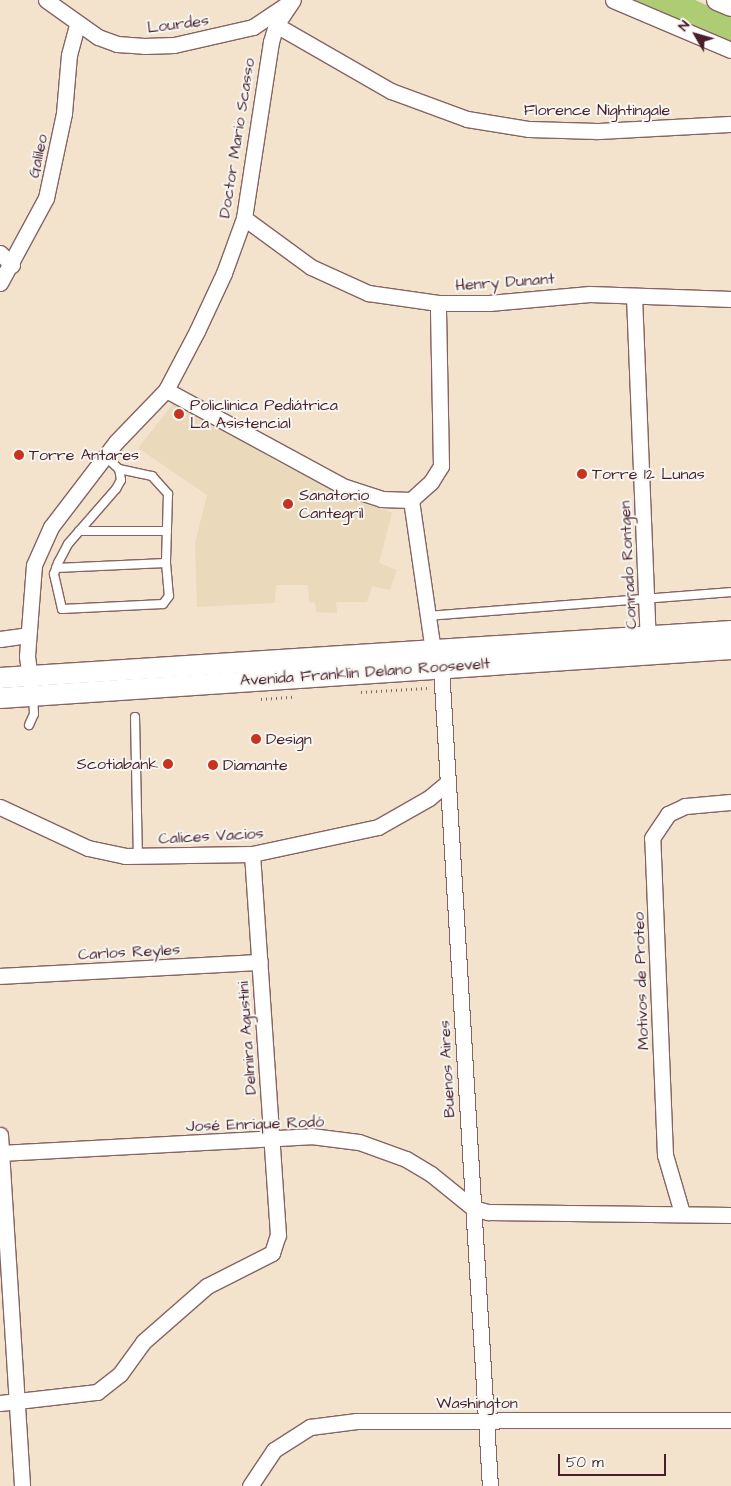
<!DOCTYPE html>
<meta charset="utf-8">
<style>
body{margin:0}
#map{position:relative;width:731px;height:1486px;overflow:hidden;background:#f3e3cc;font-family:"Architects Daughter",sans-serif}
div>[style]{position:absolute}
.built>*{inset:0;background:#ead9ba}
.green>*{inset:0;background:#adcc73}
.path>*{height:2.5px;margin-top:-1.25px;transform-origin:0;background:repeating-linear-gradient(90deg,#856463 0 1px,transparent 0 5px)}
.roads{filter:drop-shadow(1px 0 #856463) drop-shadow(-1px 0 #856463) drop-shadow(0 1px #856463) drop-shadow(0 -1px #856463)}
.service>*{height:8px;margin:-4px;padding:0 4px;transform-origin:4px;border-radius:4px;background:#fff}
.minor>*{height:15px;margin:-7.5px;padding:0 7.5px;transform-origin:7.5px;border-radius:7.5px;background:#fff}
.secondary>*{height:20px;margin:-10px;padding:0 10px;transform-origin:10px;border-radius:10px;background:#fff}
.dots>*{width:14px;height:14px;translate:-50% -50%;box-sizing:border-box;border:2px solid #f6f6f2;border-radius:50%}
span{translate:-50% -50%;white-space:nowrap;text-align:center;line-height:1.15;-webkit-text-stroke:4px #f6f6f2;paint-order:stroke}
.street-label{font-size:16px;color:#4a1f2b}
.poi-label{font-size:16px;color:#4a1f2b}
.left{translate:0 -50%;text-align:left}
.right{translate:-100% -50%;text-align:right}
.north{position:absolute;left:671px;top:10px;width:50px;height:50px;-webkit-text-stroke:4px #f6f6f2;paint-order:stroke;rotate:308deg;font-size:14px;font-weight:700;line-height:20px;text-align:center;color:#4a1f2b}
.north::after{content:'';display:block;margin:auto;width:18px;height:22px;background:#4a1f2b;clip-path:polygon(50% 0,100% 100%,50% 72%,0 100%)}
.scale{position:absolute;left:558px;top:1454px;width:108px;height:22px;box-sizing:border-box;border:2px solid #4a1f2b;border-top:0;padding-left:6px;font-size:15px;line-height:18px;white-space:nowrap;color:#4a1f2b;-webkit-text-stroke:4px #f6f6f2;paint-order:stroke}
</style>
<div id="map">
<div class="built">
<div style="clip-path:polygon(177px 399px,277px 462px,392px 513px,379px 563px,397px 570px,390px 590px,372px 586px,367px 602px,336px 602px,337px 613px,316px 612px,315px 603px,309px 602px,308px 585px,276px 585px,275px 603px,197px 607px,195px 543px,207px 495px,138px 448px)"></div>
</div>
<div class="green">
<div style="clip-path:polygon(630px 0,695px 0,731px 16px,731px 45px)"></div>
</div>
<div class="path">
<div style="left:361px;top:692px;width:66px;rotate:-3.5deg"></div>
<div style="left:261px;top:699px;width:32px;rotate:-4deg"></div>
</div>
<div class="roads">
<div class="service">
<div style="left:106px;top:457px;width:18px;rotate:43deg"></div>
<div style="left:119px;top:469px;width:34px;rotate:12deg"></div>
<div style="left:152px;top:476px;width:24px;rotate:48deg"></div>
<div style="left:168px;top:494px;width:69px;rotate:91.7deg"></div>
<div style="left:166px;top:563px;width:33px;rotate:85deg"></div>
<div style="left:169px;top:596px;width:10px;rotate:127deg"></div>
<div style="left:163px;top:604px;width:101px;rotate:177.2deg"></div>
<div style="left:62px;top:609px;width:36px;rotate:-103deg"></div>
<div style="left:54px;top:574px;width:12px;rotate:-70deg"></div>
<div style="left:58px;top:563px;width:21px;rotate:-62deg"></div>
<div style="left:68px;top:544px;width:73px;rotate:-48.9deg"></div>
<div style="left:116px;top:489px;width:10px;rotate:-61deg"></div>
<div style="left:121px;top:480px;width:11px;rotate:-100deg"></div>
<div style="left:79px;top:531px;width:88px"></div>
<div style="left:56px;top:568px;width:110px;rotate:-2.6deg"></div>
<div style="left:428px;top:616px;width:304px;rotate:-4.5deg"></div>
<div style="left:135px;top:717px;width:139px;rotate:88.8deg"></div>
<div style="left:29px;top:725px;width:12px;rotate:-66deg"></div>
<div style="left:34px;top:714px;width:18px;rotate:-93deg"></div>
</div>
<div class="minor">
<div style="left:46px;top:0;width:64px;rotate:35.4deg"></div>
<div style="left:98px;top:37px;width:20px;rotate:20deg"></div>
<div style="left:117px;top:44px;width:27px;rotate:4deg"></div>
<div style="left:144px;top:46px;width:30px;rotate:-2deg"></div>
<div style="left:174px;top:45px;width:81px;rotate:-12.8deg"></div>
<div style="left:253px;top:27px;width:40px;rotate:-34deg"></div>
<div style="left:613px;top:0;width:128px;rotate:23deg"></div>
<div style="left:276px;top:25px;width:133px;rotate:29.9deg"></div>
<div style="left:391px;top:91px;width:81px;rotate:20.2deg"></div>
<div style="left:467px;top:119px;width:63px;rotate:9.2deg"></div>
<div style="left:529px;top:129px;width:68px;rotate:1.7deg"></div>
<div style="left:597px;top:131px;width:134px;rotate:-3deg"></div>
<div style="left:244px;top:218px;width:83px;rotate:36.2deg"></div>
<div style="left:311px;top:267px;width:63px;rotate:24.5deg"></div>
<div style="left:368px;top:293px;width:71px;rotate:8.1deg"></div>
<div style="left:438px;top:303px;width:51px"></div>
<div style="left:489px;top:303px;width:101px;rotate:-5.1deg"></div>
<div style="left:590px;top:294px;width:141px;rotate:2deg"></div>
<div style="left:0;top:253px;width:17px;rotate:45deg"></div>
<div style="left:0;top:283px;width:97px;rotate:-61.6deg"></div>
<div style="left:46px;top:198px;width:87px;rotate:-78deg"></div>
<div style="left:64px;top:113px;width:58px;rotate:-85.1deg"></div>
<div style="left:69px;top:55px;width:31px;rotate:-75deg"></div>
<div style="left:634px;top:296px;width:351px;rotate:87.7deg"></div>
<div style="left:166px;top:390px;width:204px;rotate:28.5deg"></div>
<div style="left:345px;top:487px;width:38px;rotate:18deg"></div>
<div style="left:381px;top:499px;width:30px;rotate:2deg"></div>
<div style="left:411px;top:500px;width:153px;rotate:81.7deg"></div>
<div style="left:433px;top:651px;width:18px;rotate:63deg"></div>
<div style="left:441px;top:667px;width:820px;rotate:86.58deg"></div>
<div style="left:411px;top:500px;width:27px;rotate:-42deg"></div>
<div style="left:431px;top:482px;width:19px;rotate:-58deg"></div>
<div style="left:441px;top:466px;width:163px;rotate:-91.1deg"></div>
<div style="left:0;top:639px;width:28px;rotate:-8deg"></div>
<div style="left:31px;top:685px;width:29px;rotate:-98deg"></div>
<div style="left:27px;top:656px;width:91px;rotate:-85.6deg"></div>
<div style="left:34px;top:565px;width:42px;rotate:-65.9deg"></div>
<div style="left:51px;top:527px;width:107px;rotate:-52.6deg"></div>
<div style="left:116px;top:442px;width:72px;rotate:-46.1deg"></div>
<div style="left:166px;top:390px;width:67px;rotate:-62.3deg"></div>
<div style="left:197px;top:331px;width:64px;rotate:-65deg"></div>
<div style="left:224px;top:273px;width:59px;rotate:-70deg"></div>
<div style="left:244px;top:218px;width:178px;rotate:-81.3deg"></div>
<div style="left:271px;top:42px;width:18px;rotate:-74deg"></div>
<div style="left:276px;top:25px;width:30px;rotate:-56deg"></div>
<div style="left:0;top:807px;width:97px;rotate:25deg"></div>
<div style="left:88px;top:848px;width:38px;rotate:12deg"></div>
<div style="left:125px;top:856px;width:127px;rotate:-0.9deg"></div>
<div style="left:252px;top:854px;width:129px;rotate:-12.1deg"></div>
<div style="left:378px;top:827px;width:59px;rotate:-29.6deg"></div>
<div style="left:429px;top:798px;width:23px;rotate:-40deg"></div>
<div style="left:0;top:976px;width:260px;rotate:-3.1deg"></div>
<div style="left:0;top:1135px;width:352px;rotate:86.4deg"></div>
<div style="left:0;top:1153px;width:311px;rotate:-3.1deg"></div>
<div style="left:311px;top:1136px;width:48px;rotate:7.1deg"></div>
<div style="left:359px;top:1142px;width:50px;rotate:19.9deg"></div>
<div style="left:406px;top:1159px;width:29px;rotate:31deg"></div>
<div style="left:431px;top:1174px;width:54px;rotate:39deg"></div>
<div style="left:473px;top:1208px;width:16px;rotate:15deg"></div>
<div style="left:488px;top:1212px;width:243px;rotate:0.7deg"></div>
<div style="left:682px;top:1213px;width:60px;rotate:-106.3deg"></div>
<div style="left:665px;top:1155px;width:317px;rotate:-92.3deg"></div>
<div style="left:652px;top:838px;width:29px;rotate:-56deg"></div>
<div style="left:668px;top:814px;width:19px;rotate:-25deg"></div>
<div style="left:685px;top:806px;width:46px;rotate:-5deg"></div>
<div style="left:0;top:1403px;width:98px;rotate:-6.5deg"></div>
<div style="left:97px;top:1392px;width:29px;rotate:-38deg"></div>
<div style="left:120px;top:1374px;width:39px;rotate:-54deg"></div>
<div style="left:143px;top:1342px;width:85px;rotate:-41.2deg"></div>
<div style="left:207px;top:1286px;width:73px;rotate:-26.9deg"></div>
<div style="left:272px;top:1253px;width:19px;rotate:-72deg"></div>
<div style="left:278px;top:1235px;width:382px;rotate:-93.9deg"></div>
<div style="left:250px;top:1486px;width:43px;rotate:-56.3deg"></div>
<div style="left:274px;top:1450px;width:43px;rotate:-32.6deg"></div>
<div style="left:310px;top:1427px;width:47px;rotate:-7.3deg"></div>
<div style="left:357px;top:1421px;width:374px;rotate:-0.2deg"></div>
</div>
<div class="secondary">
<div style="left:717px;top:0;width:15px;rotate:23deg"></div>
<div style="left:0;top:678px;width:733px;rotate:-3.68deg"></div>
<div style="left:0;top:698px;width:733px;rotate:-3.83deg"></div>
</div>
</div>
<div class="dots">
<div style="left:179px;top:414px;background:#c8321e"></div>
<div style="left:19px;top:455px;background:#c8321e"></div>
<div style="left:582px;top:474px;background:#c8321e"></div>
<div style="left:288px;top:504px;background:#c8321e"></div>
<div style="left:256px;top:739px;background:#c8321e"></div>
<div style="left:168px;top:764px;background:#c8321e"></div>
<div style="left:213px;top:765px;background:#c8321e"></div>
</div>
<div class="street-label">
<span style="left:178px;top:24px;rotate:-7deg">Lourdes</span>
<span style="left:597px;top:110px">Florence Nightingale</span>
<span style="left:237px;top:138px;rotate:-81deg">Doctor Mario Scasso</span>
<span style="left:38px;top:156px;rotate:-78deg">Galileo</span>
<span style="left:505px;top:282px;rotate:-4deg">Henry Dunant</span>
<span style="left:628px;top:565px;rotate:-93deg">Conrado Rontgen</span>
<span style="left:365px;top:672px;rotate:-4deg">Avenida Franklin Delano Roosevelt</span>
<span style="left:211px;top:836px;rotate:-3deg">Calices Vacios</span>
<span style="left:129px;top:952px;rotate:-3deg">Carlos Reyles</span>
<span style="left:641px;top:981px;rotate:-92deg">Motivos de Proteo</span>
<span style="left:247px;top:1038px;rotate:-94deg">Delmira Agustini</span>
<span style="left:447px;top:1069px;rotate:-93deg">Buenos Aires</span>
<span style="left:255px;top:1124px;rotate:-2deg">José Enrique Rodó</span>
<span style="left:477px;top:1403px">Washington</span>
</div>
<div class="poi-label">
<span class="left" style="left:190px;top:414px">Policlinica Pediátrica<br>La Asistencial</span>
<span class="left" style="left:29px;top:455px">Torre Antares</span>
<span class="left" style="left:592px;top:474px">Torre 12 Lunas</span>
<span class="left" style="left:299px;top:504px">Sanatorio<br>Cantegril</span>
<span class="left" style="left:266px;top:739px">Design</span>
<span class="right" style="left:158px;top:764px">Scotiabank</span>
<span class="left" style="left:223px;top:765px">Diamante</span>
</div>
<div class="north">N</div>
<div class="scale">50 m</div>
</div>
